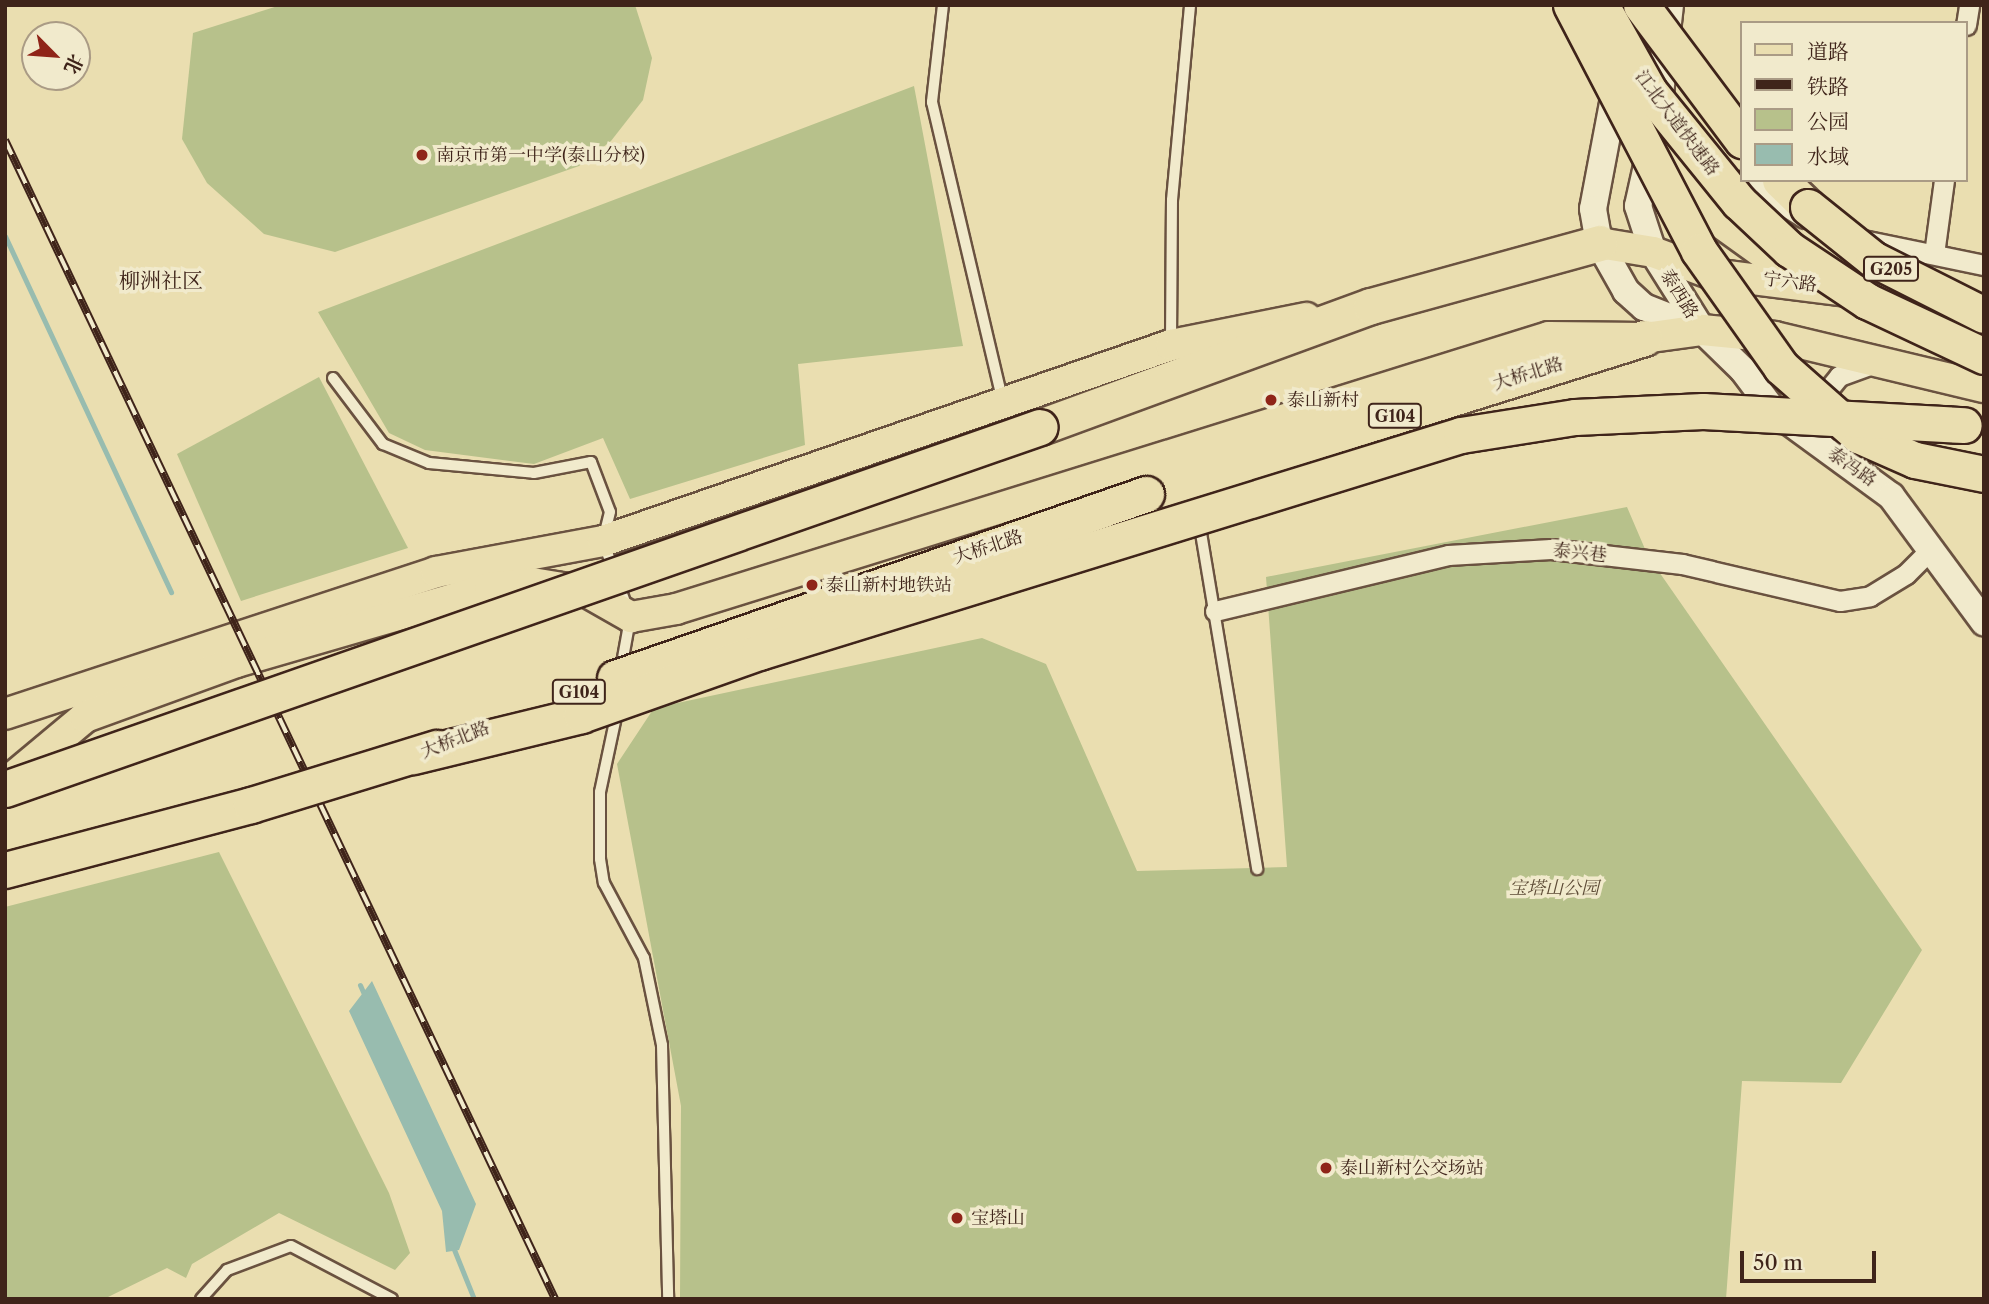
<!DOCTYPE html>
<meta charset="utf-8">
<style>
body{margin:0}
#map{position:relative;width:1989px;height:1304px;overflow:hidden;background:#eadeb0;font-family:"Libre Caslon Text","Noto Serif SC",serif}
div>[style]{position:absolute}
.green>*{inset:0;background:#b7c18b}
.water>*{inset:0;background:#98bcaf}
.stream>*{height:5px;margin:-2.5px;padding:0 2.5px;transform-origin:2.5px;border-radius:2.5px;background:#98bcaf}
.roads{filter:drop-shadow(2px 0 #6a5240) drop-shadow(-2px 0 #6a5240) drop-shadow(0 2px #6a5240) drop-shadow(0 -2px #6a5240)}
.lane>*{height:10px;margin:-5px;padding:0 5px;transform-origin:5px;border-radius:5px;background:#f1eacc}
.street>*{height:19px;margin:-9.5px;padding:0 9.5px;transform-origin:9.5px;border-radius:9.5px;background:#f1eacc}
.secondary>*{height:26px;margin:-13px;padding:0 13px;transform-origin:13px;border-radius:13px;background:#f1eacc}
.primary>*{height:30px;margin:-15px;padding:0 15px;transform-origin:15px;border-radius:15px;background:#eadeb0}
.highway>*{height:35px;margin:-17.5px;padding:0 17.5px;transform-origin:17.5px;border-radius:17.5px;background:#eadeb0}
.rail>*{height:8px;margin-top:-4px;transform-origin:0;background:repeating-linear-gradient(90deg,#f1eacc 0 16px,#3f241a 0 32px);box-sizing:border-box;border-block:2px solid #3f241a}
.bridges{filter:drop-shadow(2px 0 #3f241a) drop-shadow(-2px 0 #3f241a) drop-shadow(0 2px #3f241a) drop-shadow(0 -2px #3f241a)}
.highway-bridge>*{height:35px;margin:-17.5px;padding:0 17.5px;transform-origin:17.5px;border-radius:17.5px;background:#eadeb0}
.dots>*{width:19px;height:19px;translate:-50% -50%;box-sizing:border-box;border:4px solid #f1eacc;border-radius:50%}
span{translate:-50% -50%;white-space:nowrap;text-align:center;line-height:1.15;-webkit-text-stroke:7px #f1eacc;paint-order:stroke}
.shield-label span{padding:2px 5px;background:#f1eacc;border:2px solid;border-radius:5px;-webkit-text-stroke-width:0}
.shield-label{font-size:16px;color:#3f241a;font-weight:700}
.street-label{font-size:18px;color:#3f241a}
.poi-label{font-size:18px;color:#3f241a}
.left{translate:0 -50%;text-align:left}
.park-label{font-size:18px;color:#5d4b36;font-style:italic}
.quarter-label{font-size:21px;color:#3f241a}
.frame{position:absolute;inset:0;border:7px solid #3f241a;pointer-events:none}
.legend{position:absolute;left:1740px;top:21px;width:228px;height:161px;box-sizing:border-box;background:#f1eacc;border:2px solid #aa9b85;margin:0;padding:9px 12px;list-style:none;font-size:21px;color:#3f241a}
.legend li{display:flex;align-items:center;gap:14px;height:35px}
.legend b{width:35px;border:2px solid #aa9b85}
.north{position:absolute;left:21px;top:21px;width:70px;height:70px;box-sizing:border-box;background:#f1eacc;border:2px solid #aa9b85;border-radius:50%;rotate:115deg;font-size:19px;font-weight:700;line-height:28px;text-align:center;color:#3f241a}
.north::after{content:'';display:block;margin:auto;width:24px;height:32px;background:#8f2418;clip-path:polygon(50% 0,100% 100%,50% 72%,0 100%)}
.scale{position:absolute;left:1740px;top:1251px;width:136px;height:32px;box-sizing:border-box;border:4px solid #3f241a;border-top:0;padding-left:9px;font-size:21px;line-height:24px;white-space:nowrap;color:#3f241a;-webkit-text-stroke:5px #f1eacc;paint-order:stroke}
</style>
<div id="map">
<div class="green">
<div style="clip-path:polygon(281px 5px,635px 5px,652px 58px,643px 100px,611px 141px,579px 166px,335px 252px,264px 234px,207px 183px,182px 139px,193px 33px)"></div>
<div style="clip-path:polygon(914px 86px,963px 346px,798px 364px,805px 445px,630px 499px,603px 438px,534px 464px,425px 450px,389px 433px,318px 312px)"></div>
<div style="clip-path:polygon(319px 377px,408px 548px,241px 601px,177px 454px)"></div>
<div style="clip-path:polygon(1627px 507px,1648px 556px,1922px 950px,1841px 1083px,1742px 1081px,1726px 1299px,680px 1299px,681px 1106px,617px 764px,654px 708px,982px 638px,1046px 664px,1137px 871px,1287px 867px,1266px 577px)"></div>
<div style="clip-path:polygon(219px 852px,389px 1193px,410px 1253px,395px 1270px,279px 1213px,192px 1264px,186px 1278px,167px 1268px,104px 1299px,5px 1299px,5px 907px)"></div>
</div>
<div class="water">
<div style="clip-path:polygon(372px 981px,476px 1204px,459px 1250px,446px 1252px,442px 1211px,349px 1011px)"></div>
</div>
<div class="stream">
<div style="left:5px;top:236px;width:393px;rotate:65deg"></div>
<div style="left:360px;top:985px;width:12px;rotate:66deg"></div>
<div style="left:453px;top:1247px;width:56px;rotate:68deg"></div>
</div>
<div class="roads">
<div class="lane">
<div style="left:943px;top:5px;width:98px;rotate:96.5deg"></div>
<div style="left:932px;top:102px;width:304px;rotate:76.7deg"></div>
<div style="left:1171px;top:341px;width:141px;rotate:-89.6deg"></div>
<div style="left:1172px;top:200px;width:196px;rotate:-84.7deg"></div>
<div style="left:333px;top:378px;width:83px;rotate:52.9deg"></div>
<div style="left:383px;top:444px;width:50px;rotate:22.4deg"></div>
<div style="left:429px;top:463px;width:105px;rotate:5.4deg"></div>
<div style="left:534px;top:473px;width:58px;rotate:-10.9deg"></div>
<div style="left:591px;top:462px;width:53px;rotate:69.2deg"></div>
<div style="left:610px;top:512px;width:30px;rotate:104deg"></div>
<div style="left:603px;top:541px;width:68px;rotate:70.2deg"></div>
<div style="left:1199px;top:521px;width:353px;rotate:80.5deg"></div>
<div style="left:621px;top:669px;width:51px;rotate:-79.8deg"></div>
<div style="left:617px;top:712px;width:82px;rotate:102deg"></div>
<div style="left:600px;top:792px;width:67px;rotate:90deg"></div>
<div style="left:600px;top:859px;width:24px;rotate:81deg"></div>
<div style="left:604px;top:883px;width:85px;rotate:61.9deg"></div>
<div style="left:644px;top:958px;width:89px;rotate:78.3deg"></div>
<div style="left:662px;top:1045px;width:254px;rotate:88.6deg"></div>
<div style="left:201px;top:1299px;width:39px;rotate:-48deg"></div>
<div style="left:227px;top:1270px;width:68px;rotate:-20.6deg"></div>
<div style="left:291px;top:1246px;width:114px;rotate:27.7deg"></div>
</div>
<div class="street">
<div style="left:1966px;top:25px;width:20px;rotate:-81deg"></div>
<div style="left:1744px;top:180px;width:71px;rotate:32.3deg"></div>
<div style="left:1858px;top:239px;width:129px;rotate:11.7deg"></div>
<div style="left:1934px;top:254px;width:75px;rotate:-82.3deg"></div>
<div style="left:1814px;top:407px;width:40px;rotate:-51deg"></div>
<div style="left:1839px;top:376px;width:38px;rotate:-20deg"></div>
<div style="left:1215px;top:611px;width:240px;rotate:-13.5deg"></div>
<div style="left:1448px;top:555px;width:103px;rotate:-3.3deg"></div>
<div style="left:1551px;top:549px;width:132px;rotate:6.5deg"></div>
<div style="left:1682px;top:564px;width:162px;rotate:13.2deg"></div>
<div style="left:1840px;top:601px;width:30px;rotate:-9deg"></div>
<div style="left:1870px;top:596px;width:42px;rotate:-31.4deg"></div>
<div style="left:1906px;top:574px;width:35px;rotate:-45deg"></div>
</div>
<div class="secondary">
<div style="left:1670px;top:5px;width:117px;rotate:96.4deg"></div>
<div style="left:1657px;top:121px;width:87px;rotate:102.6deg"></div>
<div style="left:1638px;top:206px;width:48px;rotate:71.9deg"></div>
<div style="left:1653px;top:252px;width:92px;rotate:57.9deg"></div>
<div style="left:1702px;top:330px;width:57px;rotate:44.3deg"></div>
<div style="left:1743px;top:370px;width:50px;rotate:53.1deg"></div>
<div style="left:1773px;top:410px;width:146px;rotate:36.1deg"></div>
<div style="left:1891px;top:496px;width:157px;rotate:53.6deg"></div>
<div style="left:1617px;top:82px;width:129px;rotate:100.7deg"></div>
<div style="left:1593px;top:209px;width:35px;rotate:80deg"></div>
<div style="left:1599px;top:243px;width:55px;rotate:60.6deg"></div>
<div style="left:1626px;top:291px;width:24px;rotate:42deg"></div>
<div style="left:1644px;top:307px;width:62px;rotate:21.6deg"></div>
</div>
<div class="primary">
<div style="left:1599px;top:243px;width:55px;rotate:9.5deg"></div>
<div style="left:1653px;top:252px;width:63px;rotate:20.4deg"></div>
<div style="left:1712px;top:274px;width:246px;rotate:7.2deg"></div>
<div style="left:5px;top:714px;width:454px;rotate:-18.2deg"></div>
<div style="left:436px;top:572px;width:170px;rotate:-10.5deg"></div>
<div style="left:603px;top:541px;width:601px;rotate:-19.04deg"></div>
<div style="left:1171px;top:345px;width:138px;rotate:-11.3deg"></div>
<div style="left:5px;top:784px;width:104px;rotate:-39.9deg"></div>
<div style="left:85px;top:717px;width:161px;rotate:-20deg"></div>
<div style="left:236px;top:662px;width:265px;rotate:-16.2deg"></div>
<div style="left:490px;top:588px;width:42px;rotate:-6.8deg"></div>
<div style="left:532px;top:583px;width:56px;rotate:9.3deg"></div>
<div style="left:587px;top:592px;width:51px;rotate:29.6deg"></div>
<div style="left:631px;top:617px;width:46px;rotate:-10.1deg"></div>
<div style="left:676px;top:609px;width:914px;rotate:-17.31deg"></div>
<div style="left:1549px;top:337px;width:95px;rotate:0.6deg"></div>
<div style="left:1644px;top:338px;width:59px;rotate:-7.9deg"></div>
<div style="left:1702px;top:330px;width:73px;rotate:5.5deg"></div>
<div style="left:1775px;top:337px;width:215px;rotate:13.5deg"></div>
</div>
<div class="highway">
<div style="left:1657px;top:121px;width:104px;rotate:60deg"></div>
<div style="left:1709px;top:211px;width:75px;rotate:35.8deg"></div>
<div style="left:1770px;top:255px;width:46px;rotate:26deg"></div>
<div style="left:1780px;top:180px;width:39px;rotate:44deg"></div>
<div style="left:1040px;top:427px;width:352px;rotate:-20.1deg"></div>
<div style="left:1371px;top:306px;width:237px;rotate:-15.4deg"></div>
<div style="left:1146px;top:494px;width:522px;rotate:-17.39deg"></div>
</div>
</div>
<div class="rail">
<div style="left:5px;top:140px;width:1283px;rotate:64.61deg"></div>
</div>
<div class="bridges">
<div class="highway-bridge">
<div style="left:1571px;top:5px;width:277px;rotate:62.5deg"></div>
<div style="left:1699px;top:251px;width:142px;rotate:54.7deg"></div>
<div style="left:1781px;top:367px;width:103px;rotate:41.4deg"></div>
<div style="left:1858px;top:435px;width:62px;rotate:23.7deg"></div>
<div style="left:1915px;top:460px;width:70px;rotate:11.5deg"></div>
<div style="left:1601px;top:5px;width:98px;rotate:60.8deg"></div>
<div style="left:1649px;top:91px;width:143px;rotate:51deg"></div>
<div style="left:1739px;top:202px;width:69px;rotate:43.2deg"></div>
<div style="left:1789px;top:249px;width:94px;rotate:33.7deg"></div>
<div style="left:1867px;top:301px;width:129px;rotate:25.2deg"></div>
<div style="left:1641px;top:5px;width:169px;rotate:53.2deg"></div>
<div style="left:1808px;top:207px;width:83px;rotate:38.7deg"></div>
<div style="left:1873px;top:259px;width:124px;rotate:26.8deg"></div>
<div style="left:615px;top:678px;width:562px;rotate:-19.11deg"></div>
<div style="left:413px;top:756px;width:173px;rotate:-13.7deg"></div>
<div style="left:581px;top:715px;width:189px;rotate:-19.5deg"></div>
<div style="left:759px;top:652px;width:735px;rotate:-17.18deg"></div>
<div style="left:1461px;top:435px;width:115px;rotate:-9deg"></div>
<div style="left:1575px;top:417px;width:128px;rotate:-2.7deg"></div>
<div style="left:1703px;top:411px;width:261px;rotate:3.1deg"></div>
<div style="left:5px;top:789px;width:1096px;rotate:-19.28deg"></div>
<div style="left:5px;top:870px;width:254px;rotate:-14.8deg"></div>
<div style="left:251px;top:805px;width:194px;rotate:-17.1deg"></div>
</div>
</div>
<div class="dots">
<div style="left:422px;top:155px;background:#8f2418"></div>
<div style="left:1271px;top:400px;background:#8f2418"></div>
<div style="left:812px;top:585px;background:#8f2418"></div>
<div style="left:1326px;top:1168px;background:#8f2418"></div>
<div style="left:957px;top:1218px;background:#8f2418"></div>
</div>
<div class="shield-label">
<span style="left:1891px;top:269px">G205</span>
<span style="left:1395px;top:416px">G104</span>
<span style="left:579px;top:692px">G104</span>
</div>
<div class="street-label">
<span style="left:1677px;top:123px;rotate:53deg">江北大道快速路</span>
<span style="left:1790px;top:282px;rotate:7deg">宁六路</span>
<span style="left:1679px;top:294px;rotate:58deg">泰西路</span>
<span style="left:1528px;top:374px;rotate:-17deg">大桥北路</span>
<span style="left:1852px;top:467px;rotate:35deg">泰冯路</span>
<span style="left:988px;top:547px;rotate:-18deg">大桥北路</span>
<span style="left:1580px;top:553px;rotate:6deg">泰兴巷</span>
<span style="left:455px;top:740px;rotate:-21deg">大桥北路</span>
</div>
<div class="poi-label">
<span class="left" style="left:436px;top:155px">南京市第一中学(泰山分校)</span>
<span class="left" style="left:1287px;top:400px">泰山新村</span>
<span class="left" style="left:826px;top:585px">泰山新村地铁站</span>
<span class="left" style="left:1340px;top:1168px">泰山新村公交场站</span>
<span class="left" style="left:971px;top:1218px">宝塔山</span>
</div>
<div class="park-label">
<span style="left:1554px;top:888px">宝塔山公园</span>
</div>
<div class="quarter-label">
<span style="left:161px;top:281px">柳洲社区</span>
</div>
<div class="frame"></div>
<ul class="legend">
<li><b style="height:9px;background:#eadeb0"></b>道路</li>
<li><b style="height:9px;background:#3f241a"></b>铁路</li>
<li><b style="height:19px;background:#b7c18b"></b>公园</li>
<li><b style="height:19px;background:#98bcaf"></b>水域</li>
</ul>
<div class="north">北</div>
<div class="scale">50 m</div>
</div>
